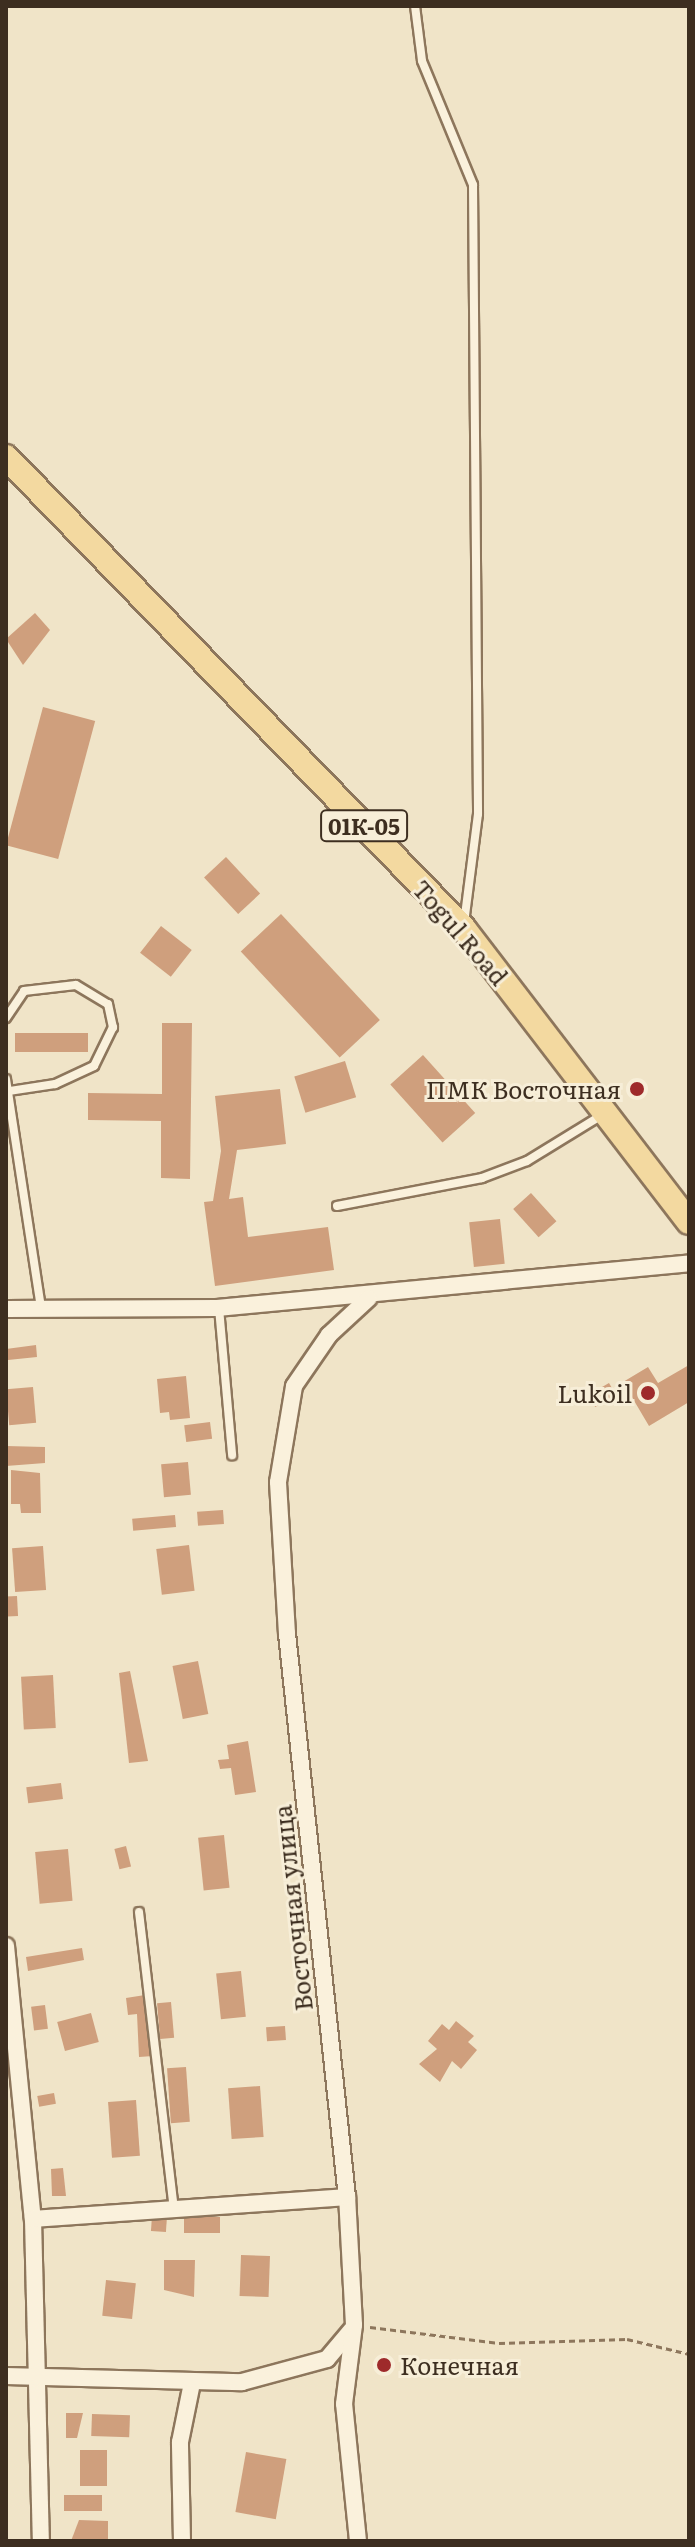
<!DOCTYPE html>
<meta charset="utf-8">
<style>
body{margin:0}
#map{position:relative;width:695px;height:2547px;overflow:hidden;background:#f0e4c8;font-family:Literata,serif}
div>[style]{position:absolute}
.building>*{inset:0;background:#cf9f7d;transform-origin:0 0}
.path>*{height:3px;margin-top:-1.5px;transform-origin:0;background:repeating-linear-gradient(90deg,#8d765c 0 6px,transparent 0 10px)}
.roads{filter:drop-shadow(2px 0 #8d765c) drop-shadow(-2px 0 #8d765c) drop-shadow(0 2px #8d765c) drop-shadow(0 -2px #8d765c)}
.lane>*{height:8px;margin:-4px;padding:0 4px;transform-origin:4px;border-radius:4px;background:#faf1dc}
.street>*{height:16px;margin:-8px;padding:0 8px;transform-origin:8px;border-radius:8px;background:#faf1dc}
.primary>*{height:24px;margin:-12px;padding:0 12px;transform-origin:12px;border-radius:12px;background:#f3d9a0}
.dots>*{width:22px;height:22px;translate:-50% -50%;box-sizing:border-box;border:4px solid #f7eed8;border-radius:50%}
span{translate:-50% -50%;white-space:nowrap;text-align:center;line-height:1.15;-webkit-text-stroke:6px #f7eed8;paint-order:stroke}
.shield-label span{padding:2px 6px;background:#f7eed8;border:2px solid;border-radius:6px;-webkit-text-stroke-width:0}
.shield-label{font-size:22px;color:#3d2e20;font-weight:700}
.street-label{font-size:24px;color:#3d2e20}
.poi-label{font-size:24px;color:#3d2e20}
.right{translate:-100% -50%;text-align:right}
.left{translate:0 -50%;text-align:left}
.frame{position:absolute;inset:0;border:8px solid #3d2e20;pointer-events:none}
</style>
<div id="map">
<div class="building">
<div style="clip-path:polygon(35px 613px,50px 630px,23px 665px,6px 639px)"></div>
<div style="left:43px;top:707px;width:54px;height:143px;rotate:15deg"></div>
<div style="left:226px;top:857px;width:50px;height:30px;rotate:47deg"></div>
<div style="left:281px;top:914px;width:145px;height:55px;rotate:47deg"></div>
<div style="left:161px;top:926px;width:39px;height:34px;rotate:38deg"></div>
<div style="clip-path:polygon(162px 1023px,192px 1023px,190px 1179px,161px 1178px,161px 1121px,88px 1120px,88px 1093px,162px 1094px)"></div>
<div style="left:88px;top:1033px;width:19px;height:73px;rotate:90deg"></div>
<div style="left:423px;top:1055px;width:78px;height:44px;rotate:48deg"></div>
<div style="left:345px;top:1061px;width:38px;height:53px;rotate:73deg"></div>
<div style="clip-path:polygon(280px 1089px,286px 1144px,237px 1150px,229px 1199px,243px 1197px,248px 1237px,328px 1227px,334px 1270px,215px 1286px,204px 1202px,213px 1201px,221px 1151px,215px 1096px)"></div>
<div style="left:531px;top:1193px;width:38px;height:24px;rotate:48deg"></div>
<div style="left:500px;top:1219px;width:45px;height:31px;rotate:84deg"></div>
<div style="clip-path:polygon(36px 1345px,37px 1357px,8px 1360px,6px 1372px,6px 1349px)"></div>
<div style="clip-path:polygon(689px 1365px,689px 1402px,649px 1426px,623px 1382px,648px 1367px,658px 1383px)"></div>
<div style="clip-path:polygon(186px 1376px,190px 1418px,170px 1420px,169px 1412px,160px 1413px,157px 1379px)"></div>
<div style="left:609px;top:1383px;width:14px;height:24px;rotate:60deg"></div>
<div style="left:33px;top:1387px;width:36px;height:27px;rotate:85deg"></div>
<div style="left:210px;top:1422px;width:17px;height:26px;rotate:83deg"></div>
<div style="clip-path:polygon(6px 1446px,45px 1447px,45px 1463px,6px 1466px)"></div>
<div style="left:188px;top:1462px;width:33px;height:27px;rotate:85deg"></div>
<div style="clip-path:polygon(11px 1470px,40px 1473px,41px 1513px,21px 1513px,20px 1504px,11px 1504px)"></div>
<div style="left:223px;top:1510px;width:14px;height:26px;rotate:86deg"></div>
<div style="left:175px;top:1515px;width:12px;height:43px;rotate:85deg"></div>
<div style="left:189px;top:1545px;width:46px;height:33px;rotate:83deg"></div>
<div style="left:43px;top:1546px;width:44px;height:31px;rotate:86deg"></div>
<div style="left:17px;top:1596px;width:20px;height:11px;rotate:87deg"></div>
<div style="left:198px;top:1661px;width:54px;height:26px;rotate:79deg"></div>
<div style="clip-path:polygon(130px 1671px,148px 1761px,129px 1763px,119px 1673px)"></div>
<div style="left:53px;top:1675px;width:53px;height:32px;rotate:87deg"></div>
<div style="clip-path:polygon(248px 1741px,256px 1792px,235px 1795px,231px 1768px,220px 1769px,218px 1760px,229px 1759px,227px 1745px)"></div>
<div style="left:61px;top:1783px;width:16px;height:35px;rotate:83deg"></div>
<div style="left:224px;top:1835px;width:53px;height:26px;rotate:84deg"></div>
<div style="left:126px;top:1846px;width:21px;height:12px;rotate:76deg"></div>
<div style="left:68px;top:1849px;width:52px;height:33px;rotate:85deg"></div>
<div style="clip-path:polygon(82px 1948px,84px 1960px,28px 1971px,26px 1957px)"></div>
<div style="left:241px;top:1971px;width:46px;height:25px;rotate:84deg"></div>
<div style="clip-path:polygon(145px 1995px,153px 2056px,139px 2057px,137px 2014px,128px 2015px,126px 1998px)"></div>
<div style="left:171px;top:2002px;width:36px;height:14px;rotate:85deg"></div>
<div style="left:45px;top:2005px;width:24px;height:14px;rotate:83deg"></div>
<div style="left:91px;top:2013px;width:30px;height:35px;rotate:75deg"></div>
<div style="clip-path:polygon(456px 2021px,474px 2036px,468px 2042px,477px 2050px,461px 2069px,452px 2061px,440px 2082px,419px 2064px,437px 2049px,428px 2041px,442px 2024px,449px 2030px)"></div>
<div style="left:285px;top:2026px;width:14px;height:19px;rotate:86deg"></div>
<div style="left:186px;top:2067px;width:55px;height:19px;rotate:86deg"></div>
<div style="left:260px;top:2086px;width:51px;height:32px;rotate:86deg"></div>
<div style="left:54px;top:2093px;width:11px;height:17px;rotate:80deg"></div>
<div style="left:136px;top:2100px;width:56px;height:28px;rotate:86deg"></div>
<div style="clip-path:polygon(63px 2168px,66px 2196px,52px 2196px,51px 2169px)"></div>
<div style="left:152px;top:2216px;width:15px;height:15px;rotate:4deg"></div>
<div style="left:220px;top:2217px;width:16px;height:36px;rotate:90deg"></div>
<div style="left:241px;top:2255px;width:29px;height:41px;rotate:2deg"></div>
<div style="clip-path:polygon(164px 2260px,195px 2260px,194px 2297px,164px 2290px)"></div>
<div style="left:106px;top:2280px;width:30px;height:36px;rotate:6deg"></div>
<div style="clip-path:polygon(66px 2413px,83px 2413px,77px 2438px,66px 2438px)"></div>
<div style="left:92px;top:2414px;width:38px;height:22px;rotate:2deg"></div>
<div style="left:80px;top:2450px;width:27px;height:36px"></div>
<div style="left:246px;top:2452px;width:41px;height:61px;rotate:10deg"></div>
<div style="left:64px;top:2495px;width:38px;height:16px"></div>
<div style="clip-path:polygon(79px 2520px,108px 2521px,108px 2541px,71px 2541px)"></div>
</div>
<div class="path">
<div style="left:370px;top:2327px;width:130px;rotate:7.1deg"></div>
<div style="left:499px;top:2343px;width:128px;rotate:-1.8deg"></div>
<div style="left:627px;top:2339px;width:64px;rotate:13.6deg"></div>
</div>
<div class="roads">
<div class="lane">
<div style="left:415px;top:6px;width:55px;rotate:82.7deg"></div>
<div style="left:422px;top:61px;width:134px;rotate:67.6deg"></div>
<div style="left:473px;top:185px;width:629px;rotate:89.54deg"></div>
<div style="left:478px;top:814px;width:111px;rotate:97.3deg"></div>
<div style="left:6px;top:1018px;width:32px;rotate:-56deg"></div>
<div style="left:24px;top:991px;width:52px;rotate:-6.6deg"></div>
<div style="left:76px;top:985px;width:37px;rotate:31deg"></div>
<div style="left:108px;top:1004px;width:24px;rotate:78deg"></div>
<div style="left:113px;top:1027px;width:43px;rotate:116deg"></div>
<div style="left:94px;top:1066px;width:43px;rotate:155.2deg"></div>
<div style="left:55px;top:1084px;width:47px;rotate:171.3deg"></div>
<div style="left:6px;top:1079px;width:232px;rotate:81.3deg"></div>
<div style="left:337px;top:1206px;width:148px;rotate:-10.9deg"></div>
<div style="left:482px;top:1178px;width:48px;rotate:-20.7deg"></div>
<div style="left:527px;top:1161px;width:88px;rotate:-31.5deg"></div>
<div style="left:219px;top:1308px;width:148px;rotate:84.9deg"></div>
<div style="left:139px;top:1912px;width:299px;rotate:83.3deg"></div>
</div>
<div class="street">
<div style="left:6px;top:1309px;width:211px;rotate:-0.3deg"></div>
<div style="left:217px;top:1308px;width:474px;rotate:-5.4deg"></div>
<div style="left:6px;top:1946px;width:274px;rotate:84.4deg"></div>
<div style="left:33px;top:2219px;width:322px;rotate:88.6deg"></div>
<div style="left:33px;top:2219px;width:315px;rotate:-4deg"></div>
<div style="left:6px;top:2376px;width:236px;rotate:1.5deg"></div>
<div style="left:242px;top:2382px;width:88px;rotate:-15.1deg"></div>
<div style="left:327px;top:2359px;width:38px;rotate:-50deg"></div>
<div style="left:182px;top:2541px;width:99px;rotate:-91.2deg"></div>
<div style="left:180px;top:2442px;width:60px;rotate:-78.5deg"></div>
<div style="left:358px;top:2541px;width:138px;rotate:-95.8deg"></div>
<div style="left:344px;top:2404px;width:80px;rotate:-82.8deg"></div>
<div style="left:354px;top:2325px;width:128px;rotate:-93.1deg"></div>
<div style="left:347px;top:2197px;width:566px;rotate:-96.08deg"></div>
<div style="left:287px;top:1634px;width:152px;rotate:-93.4deg"></div>
<div style="left:278px;top:1482px;width:97px;rotate:-80.5deg"></div>
<div style="left:294px;top:1386px;width:62px;rotate:-55.5deg"></div>
<div style="left:329px;top:1335px;width:54px;rotate:-42.8deg"></div>
</div>
<div class="primary">
<div style="left:6px;top:457px;width:658px;rotate:45.86deg"></div>
<div style="left:464px;top:929px;width:369px;rotate:52.5deg"></div>
</div>
</div>
<div class="dots">
<div style="left:637px;top:1089px;background:#9e2a2b"></div>
<div style="left:648px;top:1393px;background:#9e2a2b"></div>
<div style="left:384px;top:2365px;background:#9e2a2b"></div>
</div>
<div class="shield-label">
<span style="left:364px;top:826px">01К-05</span>
</div>
<div class="street-label">
<span style="left:461px;top:932px;rotate:49deg">Togul Road</span>
<span style="left:292px;top:1908px;rotate:-96deg">Восточная улица</span>
</div>
<div class="poi-label">
<span class="right" style="left:621px;top:1089px">ПМК Восточная</span>
<span class="right" style="left:632px;top:1393px">Lukoil</span>
<span class="left" style="left:400px;top:2365px">Конечная</span>
</div>
<div class="frame"></div>
</div>
